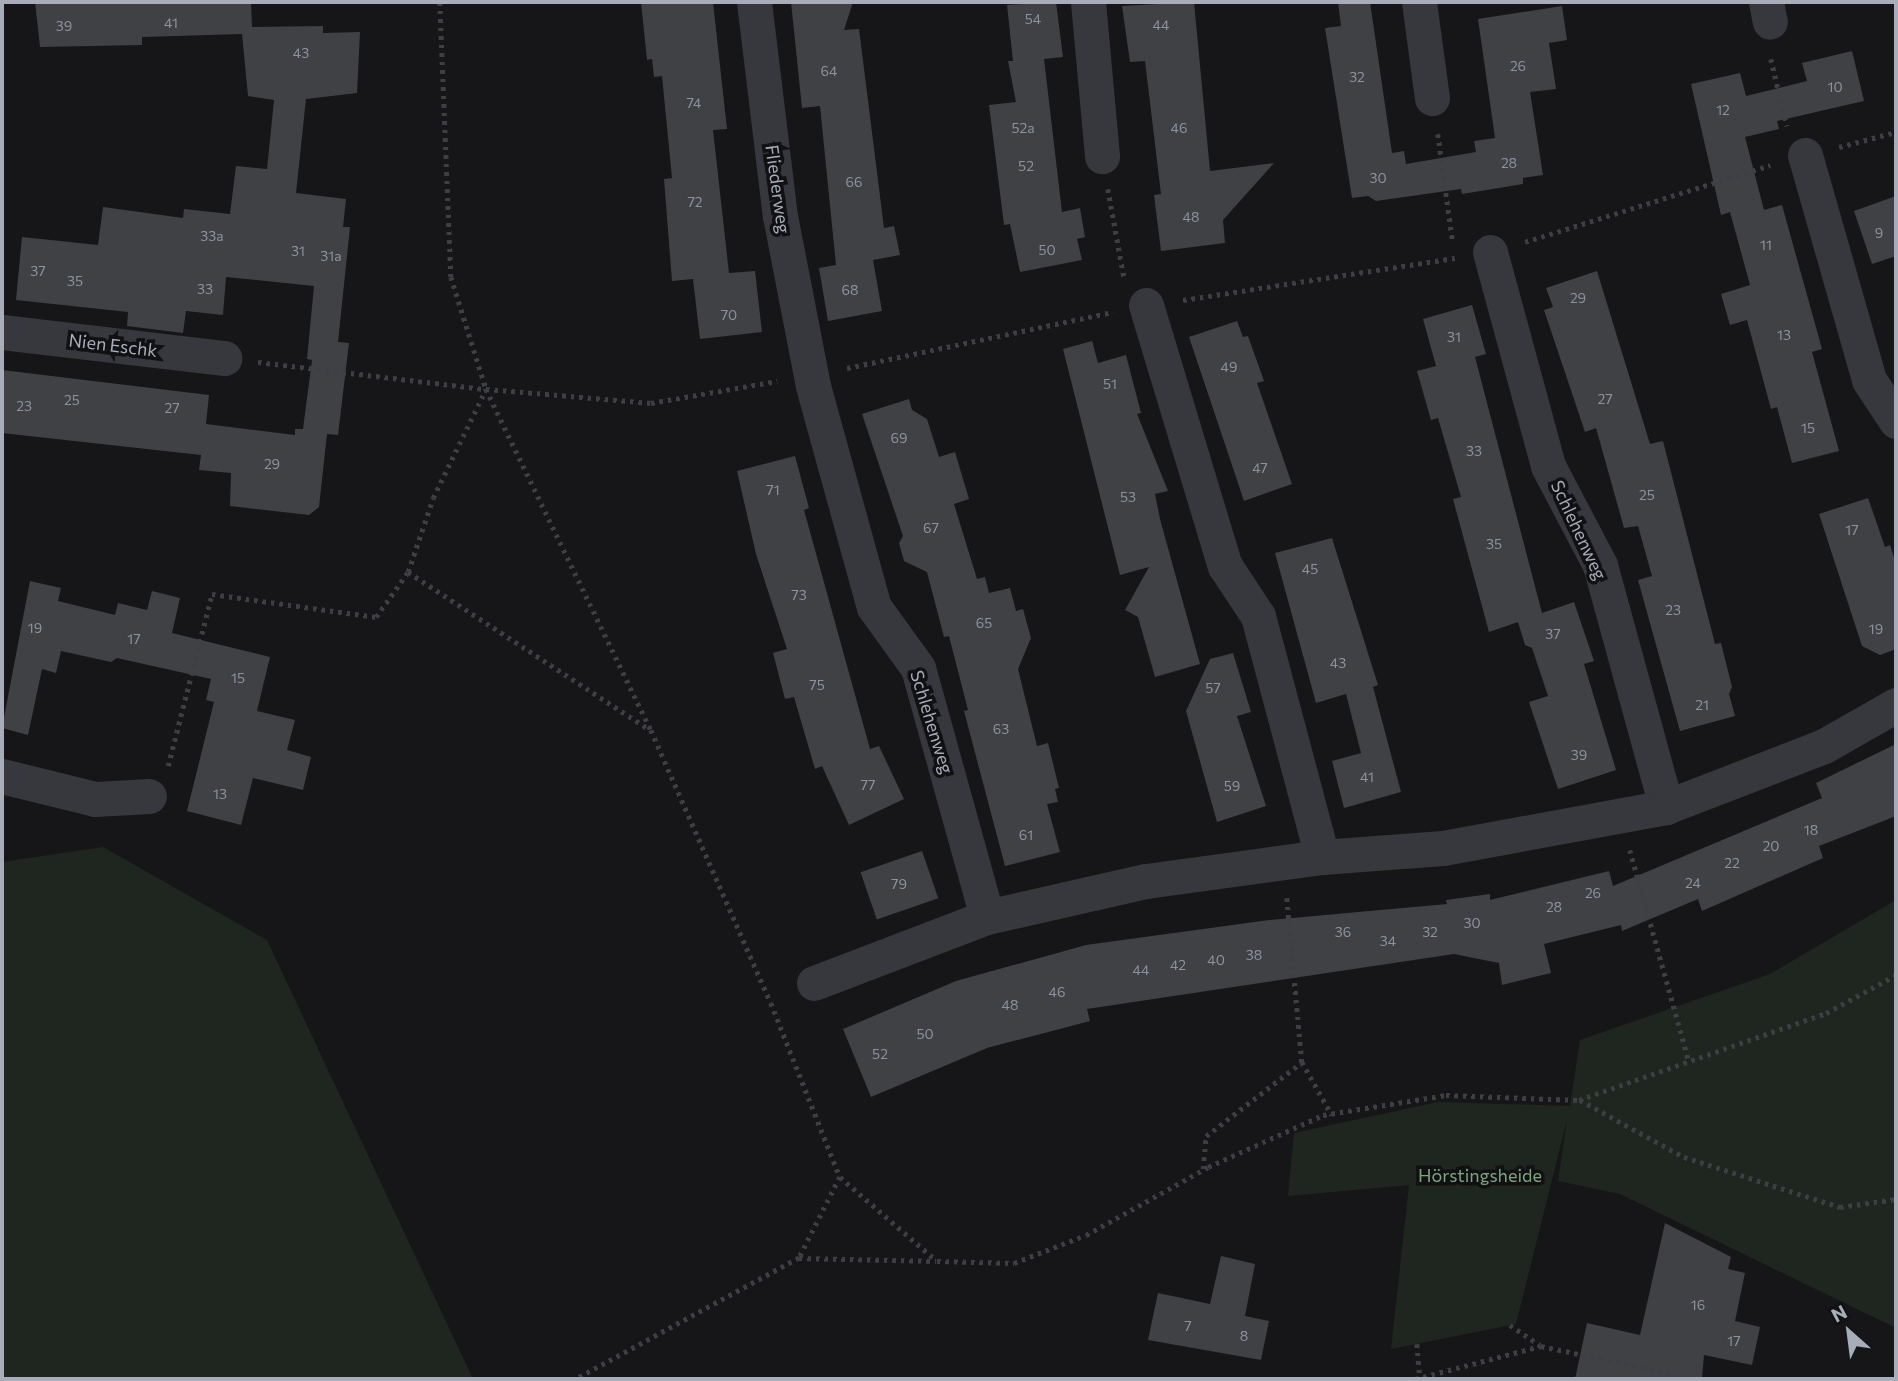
<!DOCTYPE html>
<meta charset="utf-8">
<style>
body{margin:0}
#map{position:relative;width:1898px;height:1381px;overflow:hidden;background:#161618;font-family:Commissioner,sans-serif}
div>[style]{position:absolute}
.green>*{inset:0;background:#1e261f}
.building>*{inset:0;background:#404145;transform-origin:0 0}
.path>*{height:4.5px;margin-top:-2.25px;transform-origin:0;background:repeating-linear-gradient(90deg,#3d3f44 0 3.5px,transparent 0 8.5px)}
.minor>*{height:35px;margin:-17.5px;padding:0 17.5px;transform-origin:17.5px;border-radius:17.5px;background:#37383d}
span{translate:-50% -50%;white-space:nowrap;text-align:center;line-height:1.15;-webkit-text-stroke:7px #111113;paint-order:stroke}
.number-label{font-size:14px;color:#8d929c}
.number-label span{-webkit-text-stroke-width:0}
.street-label{font-size:18px;color:#a7adb9}
.park-label{font-size:18px;color:#7ea47e}
.frame{position:absolute;inset:0;border:4px solid #a7adb9;pointer-events:none}
.north{position:absolute;left:1814px;top:1297px;width:70px;height:70px;-webkit-text-stroke:5px #111113;paint-order:stroke;rotate:332deg;font-size:19px;font-weight:700;line-height:28px;text-align:center;color:#a7adb9}
.north::after{content:'';display:block;margin:auto;width:24px;height:32px;background:#a7adb9;clip-path:polygon(50% 0,100% 100%,50% 72%,0 100%)}
</style>
<div id="map">
<div class="green">
<div style="clip-path:polygon(103px 847px,267px 940px,473px 1379px,2px 1379px,2px 862px)"></div>
<div style="clip-path:polygon(1896px 900px,1896px 1328px,1620px 1194px,1558px 1181px,1567px 1120px,1516px 1324px,1391px 1349px,1409px 1185px,1288px 1196px,1294px 1133px,1438px 1102px,1570px 1106px,1580px 1040px,1770px 974px)"></div>
</div>
<div class="building">
<div style="clip-path:polygon(35px 2px,251px 2px,252px 27px,323px 26px,323px 33px,360px 32px,357px 93px,306px 99px,296px 193px,346px 199px,343px 227px,350px 227px,338px 342px,349px 343px,338px 435px,327px 434px,319px 507px,309px 515px,230px 506px,231px 473px,199px 470px,201px 455px,2px 433px,2px 370px,209px 395px,206px 424px,295px 435px,295px 429px,303px 429px,312px 360px,307px 359px,314px 286px,226px 277px,223px 315px,186px 311px,183px 333px,127px 326px,128px 312px,16px 300px,22px 237px,98px 245px,103px 207px,183px 218px,184px 209px,230px 214px,236px 166px,267px 169px,274px 100px,248px 96px,242px 34px,142px 37px,142px 45px,40px 47px)"></div>
<div style="clip-path:polygon(641px 2px,713px 2px,727px 129px,713px 130px,729px 273px,755px 271px,762px 332px,700px 339px,693px 279px,672px 281px,664px 179px,672px 178px,662px 76px,654px 77px,652px 59px,647px 60px)"></div>
<div style="clip-path:polygon(791px 2px,853px 2px,844px 30px,859px 29px,884px 228px,894px 226px,900px 255px,873px 260px,882px 311px,828px 321px,819px 268px,836px 265px,820px 106px,802px 108px)"></div>
<div style="clip-path:polygon(1056px 2px,1063px 57px,1044px 59px,1062px 212px,1080px 208px,1085px 237px,1077px 239px,1082px 260px,1020px 272px,1010px 224px,1004px 225px,989px 105px,1016px 102px,1008px 61px,1013px 61px,1007px 5px)"></div>
<div style="clip-path:polygon(1194px 2px,1210px 171px,1274px 163px,1223px 220px,1225px 243px,1161px 251px,1154px 195px,1161px 194px,1145px 61px,1130px 62px,1122px 6px)"></div>
<div style="clip-path:polygon(1338px 2px,1370px 2px,1392px 153px,1404px 151px,1406px 164px,1476px 152px,1474px 141px,1495px 138px,1478px 19px,1562px 6px,1567px 40px,1549px 43px,1556px 89px,1530px 92px,1543px 175px,1523px 178px,1523px 184px,1462px 194px,1461px 189px,1376px 201px,1368px 196px,1352px 198px,1325px 28px,1341px 26px)"></div>
<div style="clip-path:polygon(1852px 51px,1864px 101px,1777px 121px,1779px 129px,1745px 137px,1764px 210px,1782px 205px,1822px 349px,1812px 352px,1839px 451px,1792px 463px,1777px 407px,1771px 409px,1747px 320px,1730px 325px,1721px 294px,1750px 285px,1730px 212px,1721px 215px,1691px 84px,1740px 73px,1746px 96px,1807px 81px,1802px 63px)"></div>
<div style="clip-path:polygon(1896px 196px,1896px 256px,1872px 264px,1854px 211px)"></div>
<div style="clip-path:polygon(1597px 271px,1650px 444px,1663px 441px,1715px 644px,1721px 643px,1732px 687px,1729px 694px,1735px 716px,1680px 731px,1638px 580px,1652px 576px,1638px 526px,1624px 528px,1596px 428px,1585px 432px,1544px 310px,1553px 307px,1546px 288px)"></div>
<div style="clip-path:polygon(1472px 305px,1486px 354px,1475px 357px,1542px 613px,1574px 602px,1594px 661px,1584px 664px,1616px 770px,1558px 789px,1529px 702px,1548px 696px,1532px 648px,1525px 645px,1518px 622px,1489px 632px,1453px 499px,1461px 497px,1438px 418px,1431px 420px,1417px 371px,1436px 366px,1423px 319px)"></div>
<div style="clip-path:polygon(1237px 321px,1243px 337px,1248px 336px,1264px 381px,1257px 383px,1292px 484px,1244px 501px,1189px 337px)"></div>
<div style="clip-path:polygon(1092px 341px,1098px 363px,1126px 355px,1141px 413px,1137px 414px,1168px 491px,1155px 494px,1160px 519px,1200px 664px,1155px 677px,1138px 617px,1125px 610px,1149px 567px,1120px 575px,1063px 349px)"></div>
<div style="clip-path:polygon(909px 399px,912px 410px,927px 419px,939px 457px,955px 452px,969px 499px,954px 504px,977px 579px,985px 577px,989px 593px,1010px 588px,1016px 611px,1023px 609px,1031px 638px,1018px 669px,1037px 746px,1048px 743px,1059px 788px,1055px 789px,1058px 802px,1047px 804px,1060px 852px,1005px 866px,964px 711px,968px 710px,949px 636px,944px 637px,927px 572px,904px 561px,899px 543px,903px 536px,862px 414px)"></div>
<div style="clip-path:polygon(795px 456px,809px 508px,804px 510px,870px 749px,879px 746px,904px 799px,849px 825px,822px 766px,815px 769px,794px 697px,785px 699px,773px 653px,787px 649px,756px 554px,737px 471px)"></div>
<div style="clip-path:polygon(1868px 498px,1885px 547px,1890px 545px,1896px 564px,1896px 649px,1880px 655px,1862px 646px,1819px 514px)"></div>
<div style="clip-path:polygon(1332px 538px,1378px 685px,1373px 687px,1401px 792px,1344px 808px,1332px 761px,1361px 753px,1346px 694px,1316px 703px,1275px 553px)"></div>
<div style="clip-path:polygon(30px 581px,61px 588px,58px 601px,115px 615px,118px 603px,147px 610px,152px 591px,180px 598px,172px 633px,270px 657px,257px 711px,295px 720px,287px 750px,311px 757px,303px 790px,253px 778px,241px 825px,187px 811px,214px 702px,206px 700px,211px 679px,117px 658px,111px 662px,61px 651px,56px 673px,42px 669px,28px 735px,2px 728px)"></div>
<div style="clip-path:polygon(1233px 653px,1251px 712px,1237px 716px,1266px 806px,1217px 822px,1186px 711px,1210px 659px)"></div>
<div style="clip-path:polygon(1896px 744px,1896px 816px,1819px 846px,1823px 858px,1702px 911px,1698px 899px,1622px 931px,1621px 925px,1544px 944px,1551px 973px,1502px 985px,1499px 963px,1454px 954px,1087px 1009px,1090px 1021px,987px 1048px,871px 1097px,843px 1029px,956px 981px,1086px 945px,1269px 920px,1447px 904px,1446px 900px,1490px 894px,1490px 900px,1609px 871px,1613px 886px,1822px 798px,1816px 783px)"></div>
<div style="left:922px;top:851px;width:50px;height:65px;rotate:71deg"></div>
<div style="clip-path:polygon(1665px 1223px,1731px 1257px,1728px 1269px,1745px 1273px,1735px 1321px,1760px 1327px,1752px 1365px,1704px 1355px,1702px 1379px,1575px 1379px,1587px 1323px,1640px 1335px)"></div>
<div style="clip-path:polygon(1221px 1256px,1255px 1264px,1245px 1316px,1269px 1321px,1261px 1360px,1148px 1340px,1158px 1293px,1210px 1304px)"></div>
</div>
<div class="path">
<div style="left:440px;top:2px;width:275px;rotate:87.7deg"></div>
<div style="left:451px;top:277px;width:117px;rotate:72.6deg"></div>
<div style="left:486px;top:389px;width:379px;rotate:64.2deg"></div>
<div style="left:651px;top:730px;width:298px;rotate:66.3deg"></div>
<div style="left:771px;top:1003px;width:187px;rotate:68.4deg"></div>
<div style="left:840px;top:1177px;width:91px;rotate:116.8deg"></div>
<div style="left:799px;top:1258px;width:254px;rotate:151.5deg"></div>
<div style="left:1771px;top:59px;width:69px;rotate:76.6deg"></div>
<div style="left:1438px;top:134px;width:110px;rotate:82.2deg"></div>
<div style="left:1839px;top:147px;width:59px;rotate:-14.7deg"></div>
<div style="left:1108px;top:189px;width:89px;rotate:79.7deg"></div>
<div style="left:1525px;top:242px;width:257px;rotate:-17.4deg"></div>
<div style="left:1183px;top:300px;width:275px;rotate:-8.8deg"></div>
<div style="left:258px;top:362px;width:230px;rotate:6.8deg"></div>
<div style="left:847px;top:368px;width:272px;rotate:-11.9deg"></div>
<div style="left:408px;top:572px;width:78px;rotate:-71.3deg"></div>
<div style="left:433px;top:498px;width:121px;rotate:-64.1deg"></div>
<div style="left:486px;top:389px;width:166px;rotate:4.8deg"></div>
<div style="left:651px;top:403px;width:128px;rotate:-9.9deg"></div>
<div style="left:168px;top:766px;width:178px;rotate:-75.7deg"></div>
<div style="left:212px;top:594px;width:166px;rotate:8deg"></div>
<div style="left:376px;top:617px;width:55px;rotate:-54.6deg"></div>
<div style="left:408px;top:572px;width:289px;rotate:33.1deg"></div>
<div style="left:1630px;top:850px;width:219px;rotate:74.4deg"></div>
<div style="left:1287px;top:898px;width:165px;rotate:84.8deg"></div>
<div style="left:1302px;top:1062px;width:61px;rotate:60.5deg"></div>
<div style="left:1580px;top:1100px;width:119px;rotate:28.7deg"></div>
<div style="left:1684px;top:1157px;width:164px;rotate:17.8deg"></div>
<div style="left:1840px;top:1207px;width:57px;rotate:-8.1deg"></div>
<div style="left:1203px;top:1169px;width:33px;rotate:-85deg"></div>
<div style="left:1206px;top:1136px;width:121px;rotate:-37.6deg"></div>
<div style="left:840px;top:1177px;width:128px;rotate:40.9deg"></div>
<div style="left:937px;top:1261px;width:77px;rotate:1.5deg"></div>
<div style="left:1014px;top:1263px;width:77px;rotate:-21.3deg"></div>
<div style="left:1086px;top:1235px;width:140px;rotate:-29.1deg"></div>
<div style="left:1208px;top:1167px;width:126px;rotate:-24.3deg"></div>
<div style="left:1323px;top:1115px;width:125px;rotate:-9.2deg"></div>
<div style="left:1446px;top:1095px;width:133px;rotate:2.2deg"></div>
<div style="left:1579px;top:1100px;width:262px;rotate:-19.4deg"></div>
<div style="left:1826px;top:1013px;width:80px;rotate:-28.5deg"></div>
<div style="left:799px;top:1258px;width:137px;rotate:1.3deg"></div>
<div style="left:1510px;top:1325px;width:36px;rotate:34deg"></div>
<div style="left:1417px;top:1344px;width:34px;rotate:85deg"></div>
<div style="left:1415px;top:1379px;width:130px;rotate:-14.7deg"></div>
<div style="left:1541px;top:1346px;width:135px;rotate:12deg"></div>
<div style="left:1673px;top:1374px;width:5px;rotate:68deg"></div>
</div>
<div class="minor">
<div style="left:754px;top:2px;width:216px;rotate:83.1deg"></div>
<div style="left:780px;top:216px;width:173px;rotate:79deg"></div>
<div style="left:813px;top:386px;width:229px;rotate:74.6deg"></div>
<div style="left:874px;top:607px;width:75px;rotate:54.2deg"></div>
<div style="left:918px;top:668px;width:258px;rotate:74.5deg"></div>
<div style="left:1088px;top:2px;width:155px;rotate:84.8deg"></div>
<div style="left:1419px;top:2px;width:97px;rotate:82.3deg"></div>
<div style="left:1766px;top:2px;width:20px;rotate:79deg"></div>
<div style="left:1805px;top:155px;width:234px;rotate:74.1deg"></div>
<div style="left:1869px;top:380px;width:49px;rotate:56.6deg"></div>
<div style="left:1490px;top:252px;width:222px;rotate:74.8deg"></div>
<div style="left:1548px;top:466px;width:112px;rotate:62.3deg"></div>
<div style="left:1600px;top:565px;width:251px;rotate:74.7deg"></div>
<div style="left:1146px;top:305px;width:273px;rotate:73.2deg"></div>
<div style="left:1225px;top:566px;width:60px;rotate:56.6deg"></div>
<div style="left:1258px;top:616px;width:249px;rotate:75.1deg"></div>
<div style="left:2px;top:332px;width:224px;rotate:6.7deg"></div>
<div style="left:2px;top:776px;width:96px;rotate:13.9deg"></div>
<div style="left:95px;top:799px;width:54px;rotate:-3.2deg"></div>
<div style="left:814px;top:983px;width:185px;rotate:-20.9deg"></div>
<div style="left:987px;top:917px;width:163px;rotate:-12.8deg"></div>
<div style="left:1146px;top:881px;width:178px;rotate:-7.8deg"></div>
<div style="left:1322px;top:857px;width:121px;rotate:-4.3deg"></div>
<div style="left:1443px;top:848px;width:227px;rotate:-10.4deg"></div>
<div style="left:1666px;top:807px;width:169px;rotate:-21.1deg"></div>
<div style="left:1824px;top:746px;width:83px;rotate:-29.7deg"></div>
</div>
<div class="number-label">
<span style="left:1033px;top:19px">54</span>
<span style="left:171px;top:23px">41</span>
<span style="left:1161px;top:25px">44</span>
<span style="left:64px;top:26px">39</span>
<span style="left:301px;top:53px">43</span>
<span style="left:1518px;top:66px">26</span>
<span style="left:829px;top:71px">64</span>
<span style="left:1357px;top:77px">32</span>
<span style="left:1835px;top:87px">10</span>
<span style="left:694px;top:103px">74</span>
<span style="left:1723px;top:110px">12</span>
<span style="left:1023px;top:128px">52a</span>
<span style="left:1179px;top:128px">46</span>
<span style="left:1509px;top:163px">28</span>
<span style="left:1026px;top:166px">52</span>
<span style="left:1378px;top:178px">30</span>
<span style="left:854px;top:182px">66</span>
<span style="left:695px;top:202px">72</span>
<span style="left:1191px;top:217px">48</span>
<span style="left:1879px;top:233px">9</span>
<span style="left:212px;top:236px">33a</span>
<span style="left:1766px;top:245px">11</span>
<span style="left:1047px;top:250px">50</span>
<span style="left:298px;top:251px">31</span>
<span style="left:331px;top:256px">31a</span>
<span style="left:38px;top:271px">37</span>
<span style="left:75px;top:281px">35</span>
<span style="left:205px;top:289px">33</span>
<span style="left:850px;top:290px">68</span>
<span style="left:1578px;top:298px">29</span>
<span style="left:729px;top:315px">70</span>
<span style="left:1784px;top:335px">13</span>
<span style="left:1454px;top:337px">31</span>
<span style="left:1229px;top:367px">49</span>
<span style="left:1110px;top:384px">51</span>
<span style="left:1605px;top:399px">27</span>
<span style="left:72px;top:400px">25</span>
<span style="left:24px;top:406px">23</span>
<span style="left:172px;top:408px">27</span>
<span style="left:1808px;top:428px">15</span>
<span style="left:899px;top:438px">69</span>
<span style="left:1474px;top:451px">33</span>
<span style="left:272px;top:464px">29</span>
<span style="left:1260px;top:468px">47</span>
<span style="left:773px;top:490px">71</span>
<span style="left:1647px;top:495px">25</span>
<span style="left:1128px;top:497px">53</span>
<span style="left:931px;top:528px">67</span>
<span style="left:1852px;top:530px">17</span>
<span style="left:1494px;top:544px">35</span>
<span style="left:1310px;top:569px">45</span>
<span style="left:799px;top:595px">73</span>
<span style="left:1673px;top:610px">23</span>
<span style="left:984px;top:623px">65</span>
<span style="left:35px;top:628px">19</span>
<span style="left:1876px;top:629px">19</span>
<span style="left:1553px;top:634px">37</span>
<span style="left:134px;top:639px">17</span>
<span style="left:1338px;top:663px">43</span>
<span style="left:238px;top:678px">15</span>
<span style="left:817px;top:685px">75</span>
<span style="left:1213px;top:688px">57</span>
<span style="left:1702px;top:705px">21</span>
<span style="left:1001px;top:729px">63</span>
<span style="left:1579px;top:755px">39</span>
<span style="left:1367px;top:777px">41</span>
<span style="left:868px;top:785px">77</span>
<span style="left:1232px;top:786px">59</span>
<span style="left:220px;top:794px">13</span>
<span style="left:1811px;top:830px">18</span>
<span style="left:1026px;top:835px">61</span>
<span style="left:1771px;top:846px">20</span>
<span style="left:1732px;top:863px">22</span>
<span style="left:1693px;top:883px">24</span>
<span style="left:899px;top:884px">79</span>
<span style="left:1593px;top:893px">26</span>
<span style="left:1554px;top:907px">28</span>
<span style="left:1472px;top:923px">30</span>
<span style="left:1343px;top:932px">36</span>
<span style="left:1430px;top:932px">32</span>
<span style="left:1388px;top:941px">34</span>
<span style="left:1254px;top:955px">38</span>
<span style="left:1216px;top:960px">40</span>
<span style="left:1178px;top:965px">42</span>
<span style="left:1141px;top:970px">44</span>
<span style="left:1057px;top:992px">46</span>
<span style="left:1010px;top:1005px">48</span>
<span style="left:925px;top:1034px">50</span>
<span style="left:880px;top:1054px">52</span>
<span style="left:1698px;top:1305px">16</span>
<span style="left:1188px;top:1326px">7</span>
<span style="left:1244px;top:1336px">8</span>
<span style="left:1734px;top:1341px">17</span>
</div>
<div class="street-label">
<span style="left:778px;top:189px;rotate:82deg">Fliederweg</span>
<span style="left:113px;top:345px;rotate:7deg">Nien Eschk</span>
<span style="left:1579px;top:530px;rotate:65deg">Schlehenweg</span>
<span style="left:932px;top:722px;rotate:73deg">Schlehenweg</span>
</div>
<div class="park-label">
<span style="left:1480px;top:1175px">Hörstingsheide</span>
</div>
<div class="frame"></div>
<div class="north">N</div>
</div>
